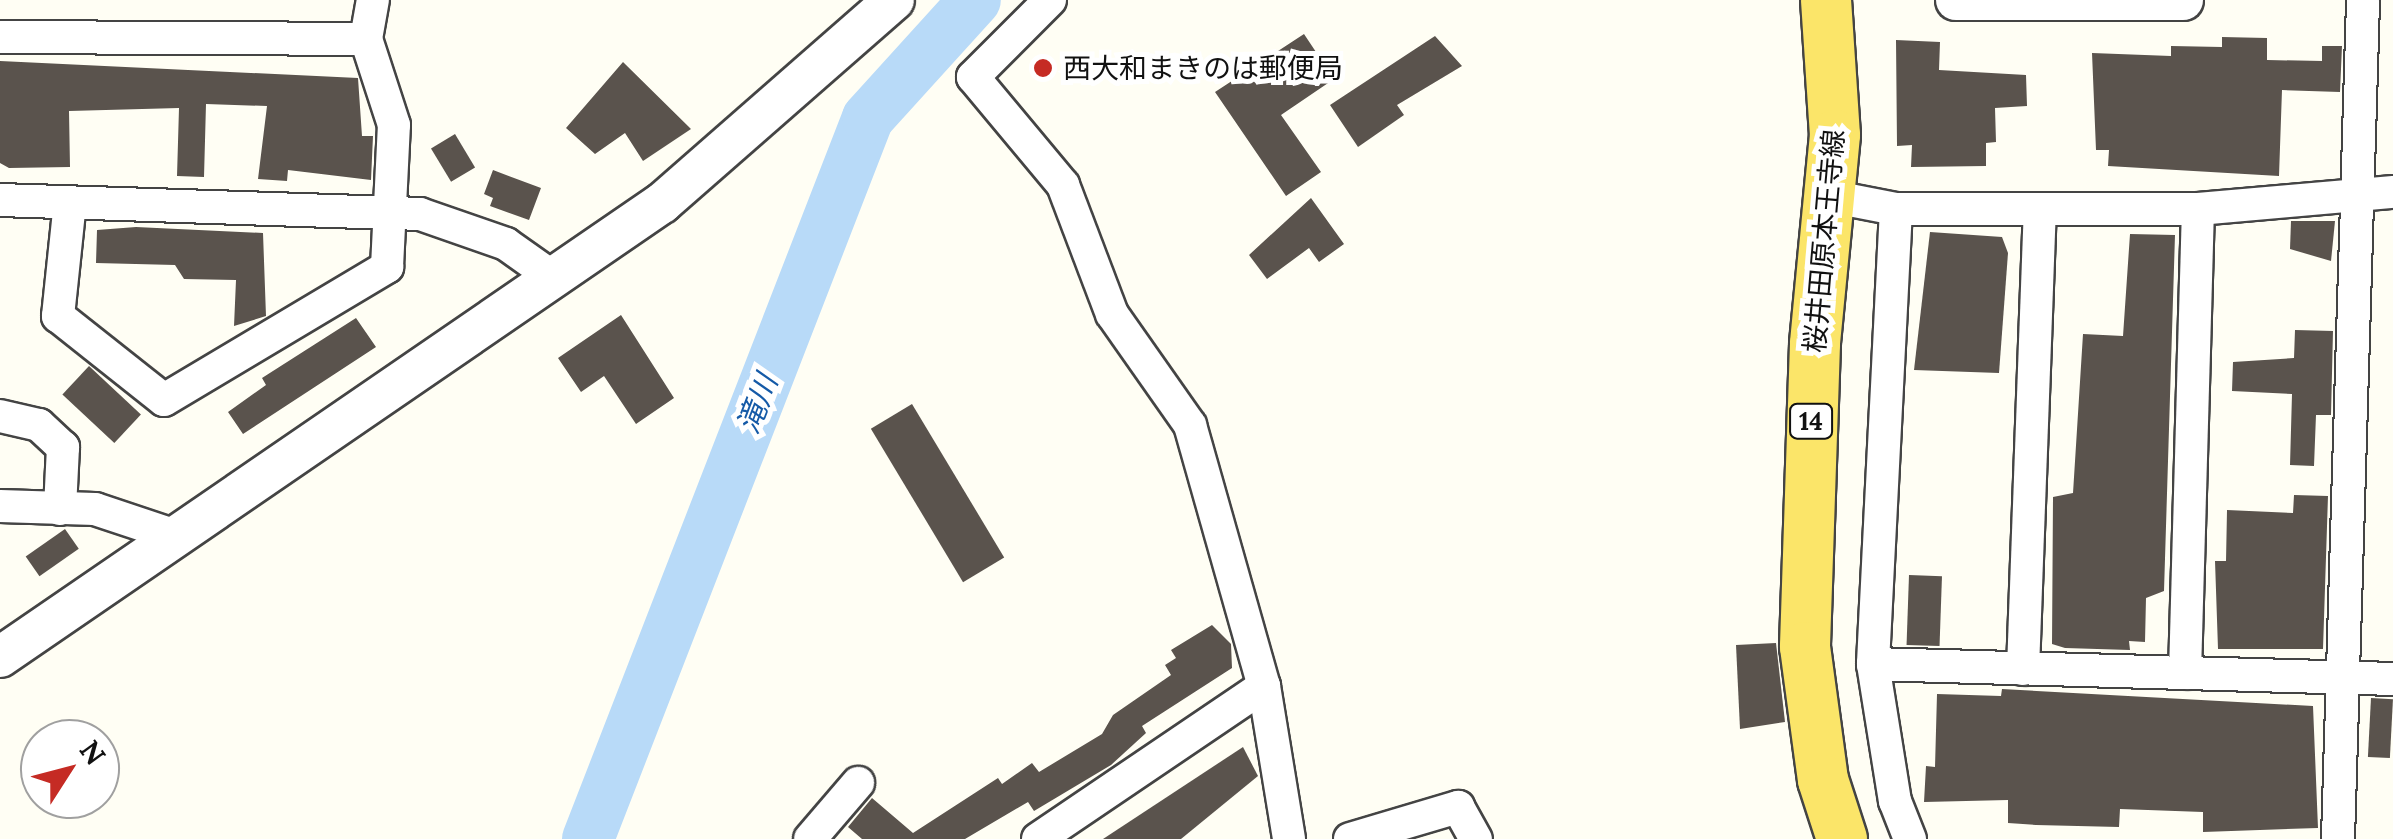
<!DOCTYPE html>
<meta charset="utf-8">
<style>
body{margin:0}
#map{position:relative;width:2393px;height:839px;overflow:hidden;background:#fffef4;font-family:Lora,"Noto Sans JP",serif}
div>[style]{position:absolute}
.river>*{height:52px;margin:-26px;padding:0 26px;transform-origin:26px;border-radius:26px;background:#b8daf8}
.building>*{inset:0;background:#5a534d;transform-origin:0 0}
.roads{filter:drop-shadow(2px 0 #444) drop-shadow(-2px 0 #444) drop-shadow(0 2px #444) drop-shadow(0 -2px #444)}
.minor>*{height:32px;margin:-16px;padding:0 16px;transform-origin:16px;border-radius:16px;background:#fff}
.tertiary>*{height:40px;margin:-20px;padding:0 20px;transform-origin:20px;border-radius:20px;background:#fff}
.primary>*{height:50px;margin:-25px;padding:0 25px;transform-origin:25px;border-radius:25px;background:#fbe569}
.dots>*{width:28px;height:28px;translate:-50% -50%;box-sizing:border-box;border:5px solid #fff;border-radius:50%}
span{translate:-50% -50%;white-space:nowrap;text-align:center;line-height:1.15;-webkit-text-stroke:10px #fff;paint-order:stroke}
.shield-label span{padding:2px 8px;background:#fff;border:2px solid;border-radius:8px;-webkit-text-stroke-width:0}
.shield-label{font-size:25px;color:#111;font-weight:700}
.poi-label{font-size:28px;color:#111}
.left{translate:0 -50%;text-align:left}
.street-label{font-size:28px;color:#111}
.water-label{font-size:30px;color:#155aa7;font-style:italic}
.north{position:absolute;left:20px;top:719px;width:100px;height:100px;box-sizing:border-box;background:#fff;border:2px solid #a0a0a0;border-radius:50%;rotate:54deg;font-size:28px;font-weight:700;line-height:40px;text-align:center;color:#111}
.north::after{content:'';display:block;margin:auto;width:35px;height:45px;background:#c52b24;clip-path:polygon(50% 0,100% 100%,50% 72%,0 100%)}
</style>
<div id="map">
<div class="river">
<div style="left:588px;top:839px;width:773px;rotate:-68.78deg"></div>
<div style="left:868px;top:118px;width:159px;rotate:-47.8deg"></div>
</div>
<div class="building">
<div style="clip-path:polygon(1304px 34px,1334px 79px,1281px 115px,1321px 172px,1286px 196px,1215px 92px)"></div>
<div style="clip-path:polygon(1435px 36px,1462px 66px,1397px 105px,1404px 115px,1358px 147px,1330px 105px)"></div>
<div style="clip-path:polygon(2222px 37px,2267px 38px,2267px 60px,2322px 61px,2322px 46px,2342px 46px,2340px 92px,2282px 90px,2279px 176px,2108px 166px,2109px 150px,2096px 150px,2092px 53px,2171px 56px,2171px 46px,2222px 47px)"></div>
<div style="clip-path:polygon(1896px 40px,1940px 42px,1939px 70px,2026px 75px,2027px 106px,1995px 108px,1996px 142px,1986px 143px,1986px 166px,1911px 167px,1912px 145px,1897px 146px)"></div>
<div style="clip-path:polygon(0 61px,358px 78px,362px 136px,373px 136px,371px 180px,288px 170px,287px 181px,258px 179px,267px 106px,206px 104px,204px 177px,177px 176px,179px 108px,69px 111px,70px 167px,9px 168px,0 163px)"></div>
<div style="clip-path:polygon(623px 62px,691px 129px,643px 161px,625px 133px,595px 154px,566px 128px)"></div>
<div style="left:455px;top:134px;width:39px;height:28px;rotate:59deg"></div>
<div style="clip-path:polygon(493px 170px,541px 188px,529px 220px,490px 206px,493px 198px,484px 194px)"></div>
<div style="clip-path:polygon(1311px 198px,1344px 244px,1319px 262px,1309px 248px,1267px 279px,1249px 255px)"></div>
<div style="clip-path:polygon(2291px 221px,2335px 221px,2331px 261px,2290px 249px)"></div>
<div style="clip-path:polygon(136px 227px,263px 233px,266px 316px,234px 326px,236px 280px,184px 279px,175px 265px,96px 263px,97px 230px)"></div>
<div style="clip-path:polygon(1930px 232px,2002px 237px,2008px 253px,1999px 373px,1914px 370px)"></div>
<div style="clip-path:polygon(2130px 234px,2175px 235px,2164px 591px,2146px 598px,2145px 642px,2129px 641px,2130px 650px,2065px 648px,2052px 644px,2053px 497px,2073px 493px,2083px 334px,2123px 336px)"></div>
<div style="clip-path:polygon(621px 315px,674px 398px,636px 424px,604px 376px,581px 392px,558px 358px)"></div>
<div style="clip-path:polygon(356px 318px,376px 347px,243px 434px,228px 412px,266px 385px,262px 378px)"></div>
<div style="clip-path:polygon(2295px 330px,2333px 331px,2331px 415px,2316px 415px,2314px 466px,2290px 465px,2292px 394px,2232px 391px,2233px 362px,2294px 358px)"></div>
<div style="left:89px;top:366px;width:71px;height:39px;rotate:43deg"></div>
<div style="left:912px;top:404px;width:179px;height:48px;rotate:59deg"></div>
<div style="clip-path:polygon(2294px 495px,2328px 496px,2323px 649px,2218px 649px,2215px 561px,2226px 561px,2227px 510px,2293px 513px)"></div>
<div style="left:65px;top:529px;width:24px;height:48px;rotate:55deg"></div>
<div style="left:1909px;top:575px;width:33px;height:70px;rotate:2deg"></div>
<div style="clip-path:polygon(1212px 625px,1231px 644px,1232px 668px,1142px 726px,1146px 733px,1111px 765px,1034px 811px,1028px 802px,965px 839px,862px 839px,848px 827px,872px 798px,913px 833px,998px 778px,1002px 784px,1032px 763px,1039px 772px,1102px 734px,1113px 715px,1171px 675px,1165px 665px,1176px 658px,1171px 650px)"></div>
<div style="clip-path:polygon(1776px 643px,1785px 722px,1740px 729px,1736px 645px)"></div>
<div style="clip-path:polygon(2002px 689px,2313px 706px,2318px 828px,2203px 832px,2203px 812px,2120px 809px,2119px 827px,2036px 825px,2008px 823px,2008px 800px,1924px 802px,1926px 766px,1935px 767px,1937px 694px,2001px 696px)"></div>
<div style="left:2371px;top:698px;width:22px;height:59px;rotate:3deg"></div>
<div style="clip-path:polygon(1243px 747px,1258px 776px,1181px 839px,1103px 839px)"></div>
</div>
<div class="roads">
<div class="minor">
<div style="left:1050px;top:0;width:109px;rotate:135deg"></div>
<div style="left:973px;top:77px;width:141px;rotate:50.2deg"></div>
<div style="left:1063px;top:185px;width:138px;rotate:69.2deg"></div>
<div style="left:1112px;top:314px;width:136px;rotate:54.9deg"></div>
<div style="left:1190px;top:425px;width:271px;rotate:74.2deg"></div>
<div style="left:1264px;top:686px;width:155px;rotate:80.7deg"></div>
<div style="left:0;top:37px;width:366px;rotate:0.3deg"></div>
<div style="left:1829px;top:196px;width:68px;rotate:11deg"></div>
<div style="left:1896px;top:209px;width:144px"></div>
<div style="left:0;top:200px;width:420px;rotate:1.9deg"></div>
<div style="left:420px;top:214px;width:91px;rotate:19.2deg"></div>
<div style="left:506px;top:244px;width:59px;rotate:35.3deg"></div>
<div style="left:70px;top:202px;width:115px;rotate:96deg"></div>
<div style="left:58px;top:316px;width:135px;rotate:38.4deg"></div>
<div style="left:164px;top:400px;width:260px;rotate:-30.8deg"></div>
<div style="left:387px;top:267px;width:142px;rotate:-87.2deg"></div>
<div style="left:394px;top:125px;width:90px;rotate:-108deg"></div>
<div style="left:366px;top:39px;width:40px;rotate:-80deg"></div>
<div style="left:1896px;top:209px;width:456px;rotate:92.9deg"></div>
<div style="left:1873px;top:664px;width:139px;rotate:80.9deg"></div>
<div style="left:1895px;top:801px;width:41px;rotate:68.5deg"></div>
<div style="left:0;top:416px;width:40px;rotate:13deg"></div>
<div style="left:39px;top:425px;width:33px;rotate:43deg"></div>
<div style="left:63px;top:447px;width:62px;rotate:92.8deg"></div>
<div style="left:0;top:506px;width:95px;rotate:1.8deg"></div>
<div style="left:95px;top:509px;width:82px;rotate:18.4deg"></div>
<div style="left:1873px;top:664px;width:520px;rotate:1.65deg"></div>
<div style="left:2023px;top:669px;width:460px;rotate:-87.9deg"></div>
<div style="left:2040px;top:209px;width:158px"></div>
<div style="left:2198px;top:209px;width:196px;rotate:-5deg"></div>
<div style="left:2185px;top:673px;width:464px;rotate:-88.4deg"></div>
<div style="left:810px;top:839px;width:74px;rotate:-49.4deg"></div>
<div style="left:1038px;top:839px;width:273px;rotate:-34.1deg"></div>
<div style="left:1350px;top:839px;width:113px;rotate:-16.5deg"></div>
<div style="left:1458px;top:807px;width:37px;rotate:61deg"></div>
<div style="left:2338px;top:839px;width:839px;rotate:-88.29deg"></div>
</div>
<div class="tertiary">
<div style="left:1956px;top:0;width:227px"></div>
<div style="left:0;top:657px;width:803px;rotate:-34.44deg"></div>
<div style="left:662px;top:203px;width:308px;rotate:-41.2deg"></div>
</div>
<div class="primary">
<div style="left:1826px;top:0;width:135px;rotate:86.2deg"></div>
<div style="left:1835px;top:135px;width:210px;rotate:95.5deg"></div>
<div style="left:1815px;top:344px;width:303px;rotate:91.9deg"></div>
<div style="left:1805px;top:647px;width:134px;rotate:82.3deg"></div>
<div style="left:1823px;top:780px;width:62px;rotate:72.1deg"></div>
</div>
</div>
<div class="dots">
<div style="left:1043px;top:68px;background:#c52b24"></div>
</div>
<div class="shield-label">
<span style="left:1811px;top:421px">14</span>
</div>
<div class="poi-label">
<span class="left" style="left:1063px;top:68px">西大和まきのは郵便局</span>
</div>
<div class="street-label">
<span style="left:1824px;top:241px;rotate:-85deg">桜井田原本王寺線</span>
</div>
<div class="water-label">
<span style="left:757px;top:404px;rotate:-69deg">滝川</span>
</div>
<div class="north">N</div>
</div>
